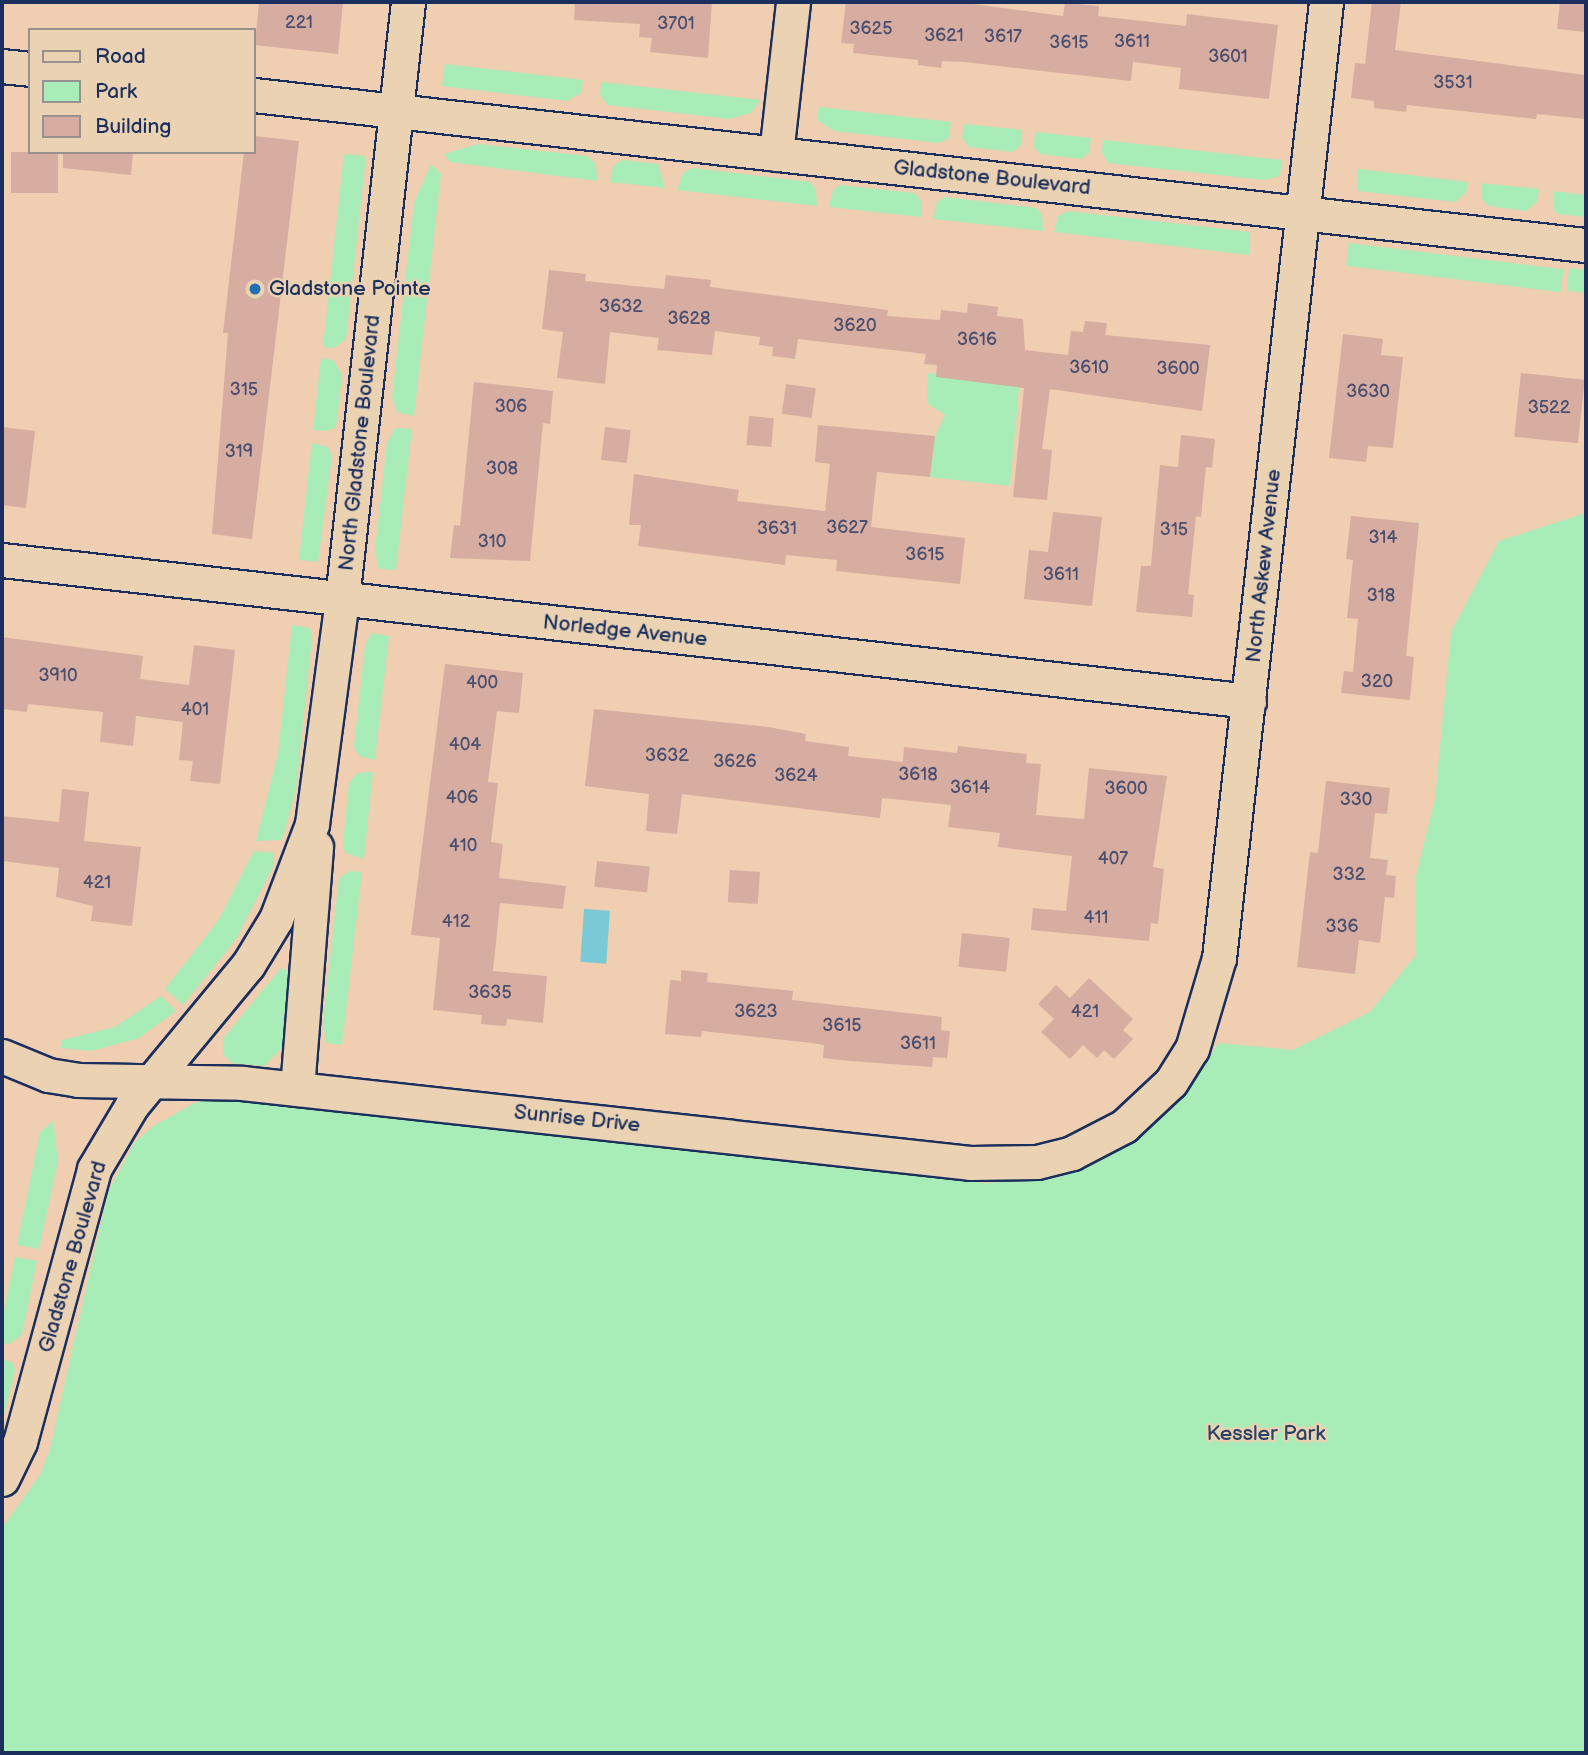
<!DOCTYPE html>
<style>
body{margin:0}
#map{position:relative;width:1588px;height:1755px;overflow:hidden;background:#efceb1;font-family:"Balsamiq Sans",sans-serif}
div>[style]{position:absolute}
.green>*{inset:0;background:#a8ecb7;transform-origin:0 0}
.water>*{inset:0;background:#7ac9d6;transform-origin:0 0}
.building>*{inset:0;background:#d7ada1;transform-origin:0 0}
.roads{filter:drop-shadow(2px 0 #1b2f5e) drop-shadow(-2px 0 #1b2f5e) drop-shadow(0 2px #1b2f5e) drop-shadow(0 -2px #1b2f5e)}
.minor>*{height:33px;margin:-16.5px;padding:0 16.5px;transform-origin:16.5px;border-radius:16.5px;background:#ead2b2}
.dots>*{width:19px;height:19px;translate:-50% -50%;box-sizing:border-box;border:4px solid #ead2b2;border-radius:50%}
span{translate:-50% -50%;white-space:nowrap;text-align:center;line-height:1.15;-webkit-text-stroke:5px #ead2b2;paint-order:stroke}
.number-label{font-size:18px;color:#4a4e6f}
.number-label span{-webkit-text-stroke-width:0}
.street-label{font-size:21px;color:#1b2f5e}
.poi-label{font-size:21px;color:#1b2f5e}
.left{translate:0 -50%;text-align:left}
.park-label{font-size:21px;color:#294267}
.frame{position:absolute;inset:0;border:4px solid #1b2f5e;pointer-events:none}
.legend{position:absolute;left:28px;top:28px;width:228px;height:126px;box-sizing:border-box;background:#ead2b2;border:2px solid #979190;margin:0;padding:9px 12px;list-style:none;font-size:21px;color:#1b2f5e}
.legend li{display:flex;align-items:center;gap:14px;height:35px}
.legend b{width:35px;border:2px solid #979190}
</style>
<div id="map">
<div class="green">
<div style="clip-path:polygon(445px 64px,583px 80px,581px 93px,567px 101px,442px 86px)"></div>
<div style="clip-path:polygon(601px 82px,760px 100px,751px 113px,729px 119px,608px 105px,600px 95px)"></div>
<div style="clip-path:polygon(819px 107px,951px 122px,949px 138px,939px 143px,834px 131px,817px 120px)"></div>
<div style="clip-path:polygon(964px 124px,1022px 130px,1021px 145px,1013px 152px,969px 147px,962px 138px)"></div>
<div style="clip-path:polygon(1035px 132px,1091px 138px,1089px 153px,1081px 159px,1040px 154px,1034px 147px)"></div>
<div style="clip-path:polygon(1103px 140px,1282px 160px,1280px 176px,1264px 180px,1108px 163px,1102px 153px)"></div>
<div style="clip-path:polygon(478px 144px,587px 156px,596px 164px,597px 181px,450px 162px,444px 154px)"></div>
<div style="clip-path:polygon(344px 154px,366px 156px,346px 339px,334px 348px,323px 347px)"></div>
<div style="clip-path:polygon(622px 160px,658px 164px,665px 188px,610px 182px,613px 166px)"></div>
<div style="clip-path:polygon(431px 164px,441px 174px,414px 416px,397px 412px,392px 397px,414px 203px)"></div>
<div style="clip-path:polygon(692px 168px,810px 182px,816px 190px,817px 206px,677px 190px,683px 173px)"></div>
<div style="clip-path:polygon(1358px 169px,1468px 182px,1466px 193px,1455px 202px,1358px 191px)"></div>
<div style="clip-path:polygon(1481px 183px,1539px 189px,1537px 202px,1526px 211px,1489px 206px,1481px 199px)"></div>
<div style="clip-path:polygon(840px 185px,914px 193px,922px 202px,921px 217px,829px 207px,833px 190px)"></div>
<div style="clip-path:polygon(1554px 191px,1586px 195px,1586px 217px,1557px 214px,1553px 207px)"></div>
<div style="clip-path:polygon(945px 197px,1036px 208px,1042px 214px,1043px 231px,933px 219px,937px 202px)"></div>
<div style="clip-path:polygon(1068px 211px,1250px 232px,1249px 255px,1054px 232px,1058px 216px)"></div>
<div style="left:1349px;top:243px;width:216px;height:23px;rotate:7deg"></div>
<div style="clip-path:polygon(1569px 268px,1586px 270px,1586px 293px,1567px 291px)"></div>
<div style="clip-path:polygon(321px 358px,333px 360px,342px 374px,337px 421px,335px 428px,325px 431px,313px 430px)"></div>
<div style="clip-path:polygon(928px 373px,984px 383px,1015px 380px,1019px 389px,1010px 486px,930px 477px,935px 436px,945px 415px,927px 403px)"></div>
<div style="clip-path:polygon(395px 428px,412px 429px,396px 570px,379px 569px,375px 551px,387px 443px)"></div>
<div style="clip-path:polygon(312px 443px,328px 447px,332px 456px,318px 562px,299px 560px)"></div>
<div style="clip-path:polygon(1586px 513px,1586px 1753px,2px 1753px,2px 1528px,40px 1475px,50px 1449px,108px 1192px,135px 1142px,155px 1125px,195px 1103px,218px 1098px,248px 1099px,985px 1183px,1029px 1181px,1095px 1164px,1143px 1134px,1174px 1107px,1219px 1043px,1293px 1050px,1370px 1012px,1416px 955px,1416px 876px,1435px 799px,1451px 632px,1499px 541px)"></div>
<div style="clip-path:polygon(292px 625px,310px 628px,312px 639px,296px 790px,282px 840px,256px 841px,278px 754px)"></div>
<div style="clip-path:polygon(371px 633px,389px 636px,375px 760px,359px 756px,354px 746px,365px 646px)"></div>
<div style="clip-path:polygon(373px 772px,364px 859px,345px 853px,343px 844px,349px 783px,357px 773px)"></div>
<div style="clip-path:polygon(254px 851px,274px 853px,273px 867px,236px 939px,183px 1005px,165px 989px,218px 921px)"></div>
<div style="clip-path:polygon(350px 871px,362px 872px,342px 1045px,326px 1043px,323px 1023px,339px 878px)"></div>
<div style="clip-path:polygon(281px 968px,291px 973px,284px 1046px,264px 1066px,232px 1063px,223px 1054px,223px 1039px)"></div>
<div style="clip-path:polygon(161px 996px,176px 1011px,139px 1038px,91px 1051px,60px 1048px,62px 1040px,115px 1027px)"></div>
<div style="clip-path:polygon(53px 1121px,58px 1161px,39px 1249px,17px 1245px,40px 1132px)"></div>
<div style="clip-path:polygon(15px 1257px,37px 1261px,22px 1335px,9px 1344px,2px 1343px,2px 1320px)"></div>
<div style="clip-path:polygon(2px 1359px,13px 1363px,15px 1370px,2px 1423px)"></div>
</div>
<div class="water">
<div style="left:584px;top:909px;width:26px;height:53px;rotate:4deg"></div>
</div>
<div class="building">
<div style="clip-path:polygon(259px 2px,343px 2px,338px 54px,255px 45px)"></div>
<div style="clip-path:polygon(575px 2px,712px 2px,708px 58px,650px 52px,652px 38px,639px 37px,640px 24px,574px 20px)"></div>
<div style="clip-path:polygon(846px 2px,958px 2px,1063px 16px,1065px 3px,1099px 6px,1098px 16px,1186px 26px,1187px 14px,1278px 25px,1269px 99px,1179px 89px,1181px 68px,1133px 62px,1131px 81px,964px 62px,942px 61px,941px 68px,918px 65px,918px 60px,853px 53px,854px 44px,841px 43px)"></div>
<div style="clip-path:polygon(1372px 2px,1401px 2px,1395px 50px,1586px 75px,1586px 119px,1537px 114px,1536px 119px,1407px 105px,1406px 112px,1374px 108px,1374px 101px,1351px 98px,1355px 63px,1365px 64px)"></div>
<div style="clip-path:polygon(1560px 2px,1586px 2px,1586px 32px,1557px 29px)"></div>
<div style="clip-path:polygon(254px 136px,299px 141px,252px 539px,212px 534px,228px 333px,223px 333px,244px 152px,254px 152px)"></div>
<div style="left:11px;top:152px;width:47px;height:41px"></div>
<div style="clip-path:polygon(63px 152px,133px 152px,131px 175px,63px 168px)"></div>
<div style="clip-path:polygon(549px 270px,586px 274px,585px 281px,664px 289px,666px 275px,711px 280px,710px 287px,888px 310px,887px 316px,940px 320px,941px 310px,967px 313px,968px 303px,998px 307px,997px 316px,1023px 319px,1025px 350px,1068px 355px,1071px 331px,1083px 332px,1085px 321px,1107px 323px,1105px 335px,1210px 345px,1202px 411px,1050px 389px,1042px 449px,1052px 450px,1047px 500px,1013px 497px,1024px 388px,936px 377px,937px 365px,924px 364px,926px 354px,798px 339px,795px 359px,772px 356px,773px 347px,759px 345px,760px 337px,715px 331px,712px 355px,657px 350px,659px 338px,610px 332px,605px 384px,557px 378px,563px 332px,542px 329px)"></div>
<div style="clip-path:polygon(1343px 334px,1383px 339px,1381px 355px,1403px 357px,1393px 448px,1368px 446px,1366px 462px,1329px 458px)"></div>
<div style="left:1521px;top:373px;width:64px;height:64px;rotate:6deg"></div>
<div style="clip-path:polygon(474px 382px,553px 391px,550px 424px,543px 423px,530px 561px,450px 558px,454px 525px,460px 526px)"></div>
<div style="left:786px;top:384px;width:30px;height:30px;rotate:8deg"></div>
<div style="left:749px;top:416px;width:25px;height:29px;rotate:5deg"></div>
<div style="clip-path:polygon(818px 425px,935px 436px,930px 477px,877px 472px,871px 527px,965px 538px,960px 584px,836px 571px,837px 560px,786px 555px,785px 565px,638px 546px,641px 525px,629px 525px,634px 474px,739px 490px,737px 501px,825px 511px,830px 464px,815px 462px)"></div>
<div style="clip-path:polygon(2px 427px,35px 431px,26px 508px,2px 505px)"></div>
<div style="left:605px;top:427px;width:26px;height:33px;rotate:7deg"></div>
<div style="clip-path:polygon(1181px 435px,1215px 439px,1212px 468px,1206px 467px,1201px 517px,1196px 516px,1188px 594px,1194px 595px,1192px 617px,1136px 612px,1141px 566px,1151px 566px,1160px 465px,1178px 467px)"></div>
<div style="clip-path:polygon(1053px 512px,1102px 517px,1092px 606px,1024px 599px,1029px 550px,1048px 552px)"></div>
<div style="clip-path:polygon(1351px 516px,1419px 523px,1406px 656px,1414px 657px,1410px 700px,1341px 693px,1344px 671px,1353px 672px,1358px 619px,1347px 618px,1353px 560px,1346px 559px)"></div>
<div style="clip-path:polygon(2px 637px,143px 656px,140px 679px,189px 685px,194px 645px,235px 650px,220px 784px,190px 781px,193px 761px,179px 760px,183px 722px,136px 716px,133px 746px,100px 742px,103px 712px,28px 704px,27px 712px,2px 709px)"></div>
<div style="clip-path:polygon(445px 664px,523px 673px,519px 713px,497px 711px,488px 782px,498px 783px,491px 842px,503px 844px,499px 878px,566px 886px,563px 909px,500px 903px,493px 971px,547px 976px,543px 1023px,507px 1019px,506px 1026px,481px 1024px,482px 1015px,433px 1010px,440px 938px,411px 935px)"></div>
<div style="clip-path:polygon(594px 709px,768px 727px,806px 734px,805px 741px,849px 747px,848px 756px,903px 762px,904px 747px,957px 753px,958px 746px,1027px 754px,1026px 763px,1041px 764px,1036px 815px,1084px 819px,1089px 768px,1167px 776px,1153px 867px,1164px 869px,1158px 924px,1151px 923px,1149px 941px,1031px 930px,1033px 908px,1066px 911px,1072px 856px,998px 847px,1000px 833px,948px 827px,951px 805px,882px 798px,880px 818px,682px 794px,677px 834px,646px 831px,649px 794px,585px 786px)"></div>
<div style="clip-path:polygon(1326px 781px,1390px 788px,1387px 814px,1375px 813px,1370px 858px,1388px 860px,1386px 875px,1396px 876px,1394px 898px,1385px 897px,1380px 943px,1359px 940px,1355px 974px,1297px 967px,1310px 852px,1318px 853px)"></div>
<div style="clip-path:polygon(62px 789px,89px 792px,84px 841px,141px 847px,132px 926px,91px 921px,93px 906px,56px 897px,59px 868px,2px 861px,2px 816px,59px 822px)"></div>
<div style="left:597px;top:861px;width:53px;height:26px;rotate:6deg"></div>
<div style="left:730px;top:870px;width:30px;height:32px;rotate:4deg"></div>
<div style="left:962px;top:933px;width:48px;height:34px;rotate:6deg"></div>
<div style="clip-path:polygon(681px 970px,708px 973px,707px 982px,793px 991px,792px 1000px,942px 1017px,941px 1030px,950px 1031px,947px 1058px,933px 1057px,932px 1067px,850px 1061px,823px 1058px,824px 1045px,812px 1043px,702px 1031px,701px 1037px,665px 1034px,670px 980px,681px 981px)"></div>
<div style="clip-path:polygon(1089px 978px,1133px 1019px,1123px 1030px,1133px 1039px,1114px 1059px,1104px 1050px,1097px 1058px,1083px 1045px,1070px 1059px,1041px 1032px,1054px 1019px,1038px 1004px,1056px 985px,1070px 998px)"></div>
</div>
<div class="roads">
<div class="minor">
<div style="left:2px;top:66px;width:28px;rotate:6deg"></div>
<div style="left:254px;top:95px;width:1340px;rotate:6.43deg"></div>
<div style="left:776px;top:154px;width:153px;rotate:-83.6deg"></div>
<div style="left:2px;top:560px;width:1255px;rotate:6.45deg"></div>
<div style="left:2px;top:1056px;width:50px;rotate:22.4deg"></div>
<div style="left:48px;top:1075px;width:30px;rotate:9deg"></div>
<div style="left:78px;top:1080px;width:164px;rotate:1deg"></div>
<div style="left:242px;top:1083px;width:732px;rotate:6.27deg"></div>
<div style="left:970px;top:1163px;width:67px;rotate:-0.9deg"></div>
<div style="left:1037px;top:1162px;width:36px;rotate:-14deg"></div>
<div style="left:1072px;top:1153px;width:59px;rotate:-27.4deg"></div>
<div style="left:1124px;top:1126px;width:64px;rotate:-43.1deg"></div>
<div style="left:1171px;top:1082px;width:39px;rotate:-58deg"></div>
<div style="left:1192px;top:1049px;width:95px;rotate:-73.5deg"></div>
<div style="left:1219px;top:958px;width:962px;rotate:-83.61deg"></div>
<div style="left:297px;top:1089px;width:243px;rotate:-85.5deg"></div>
<div style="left:2px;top:1479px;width:41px;rotate:-64.1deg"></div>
<div style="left:20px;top:1442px;width:283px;rotate:-74.8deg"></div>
<div style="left:94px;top:1169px;width:74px;rotate:-59.3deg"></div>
<div style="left:132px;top:1105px;width:182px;rotate:-50.4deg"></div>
<div style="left:248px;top:965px;width:54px;rotate:-58.7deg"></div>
<div style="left:276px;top:919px;width:102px;rotate:-69.2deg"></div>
<div style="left:312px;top:824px;width:227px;rotate:-82.4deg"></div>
<div style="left:342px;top:599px;width:601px;rotate:-83.69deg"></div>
</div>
</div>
<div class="dots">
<div style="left:255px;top:289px;background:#1f6fb2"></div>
</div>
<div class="number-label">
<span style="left:299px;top:23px">221</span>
<span style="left:676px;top:24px">3701</span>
<span style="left:871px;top:29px">3625</span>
<span style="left:944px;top:36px">3621</span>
<span style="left:1003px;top:37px">3617</span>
<span style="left:1132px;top:42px">3611</span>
<span style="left:1069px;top:43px">3615</span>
<span style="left:1228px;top:57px">3601</span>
<span style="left:1453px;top:83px">3531</span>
<span style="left:621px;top:307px">3632</span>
<span style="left:689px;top:319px">3628</span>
<span style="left:855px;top:326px">3620</span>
<span style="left:977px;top:340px">3616</span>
<span style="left:1089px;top:368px">3610</span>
<span style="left:1178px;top:369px">3600</span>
<span style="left:244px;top:390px">315</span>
<span style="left:1368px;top:392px">3630</span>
<span style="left:511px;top:407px">306</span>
<span style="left:1549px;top:408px">3522</span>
<span style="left:239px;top:452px">319</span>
<span style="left:502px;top:469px">308</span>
<span style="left:847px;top:528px">3627</span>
<span style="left:777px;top:529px">3631</span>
<span style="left:1174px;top:530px">315</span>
<span style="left:1383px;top:538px">314</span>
<span style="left:492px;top:542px">310</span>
<span style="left:925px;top:555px">3615</span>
<span style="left:1061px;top:575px">3611</span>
<span style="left:1381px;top:596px">318</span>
<span style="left:58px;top:676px">3910</span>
<span style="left:1377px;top:682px">320</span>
<span style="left:482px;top:683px">400</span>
<span style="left:195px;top:710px">401</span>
<span style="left:465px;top:745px">404</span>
<span style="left:667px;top:756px">3632</span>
<span style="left:735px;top:762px">3626</span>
<span style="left:918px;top:775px">3618</span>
<span style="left:796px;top:776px">3624</span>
<span style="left:970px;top:788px">3614</span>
<span style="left:1126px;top:789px">3600</span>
<span style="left:462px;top:798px">406</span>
<span style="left:1356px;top:800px">330</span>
<span style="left:463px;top:846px">410</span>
<span style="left:1113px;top:859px">407</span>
<span style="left:1349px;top:875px">332</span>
<span style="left:97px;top:883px">421</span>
<span style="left:1096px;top:918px">411</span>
<span style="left:456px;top:922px">412</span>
<span style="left:1342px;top:927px">336</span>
<span style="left:490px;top:993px">3635</span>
<span style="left:756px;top:1012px">3623</span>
<span style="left:1085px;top:1012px">421</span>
<span style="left:842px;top:1026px">3615</span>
<span style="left:918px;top:1044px">3611</span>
</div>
<div class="street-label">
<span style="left:992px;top:178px;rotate:6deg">Gladstone Boulevard</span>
<span style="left:360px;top:443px;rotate:-84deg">North Gladstone Boulevard</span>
<span style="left:1264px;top:566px;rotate:-84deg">North Askew Avenue</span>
<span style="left:625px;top:631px;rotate:6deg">Norledge Avenue</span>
<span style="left:577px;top:1119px;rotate:6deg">Sunrise Drive</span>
<span style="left:73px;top:1257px;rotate:-74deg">Gladstone Boulevard</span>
</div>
<div class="poi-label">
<span class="left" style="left:269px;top:289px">Gladstone Pointe</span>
</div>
<div class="park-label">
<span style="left:1266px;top:1434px">Kessler Park</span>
</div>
<div class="frame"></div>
<ul class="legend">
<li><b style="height:9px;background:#ead2b2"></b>Road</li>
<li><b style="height:19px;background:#a8ecb7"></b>Park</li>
<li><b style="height:19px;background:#d7ada1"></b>Building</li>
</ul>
</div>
